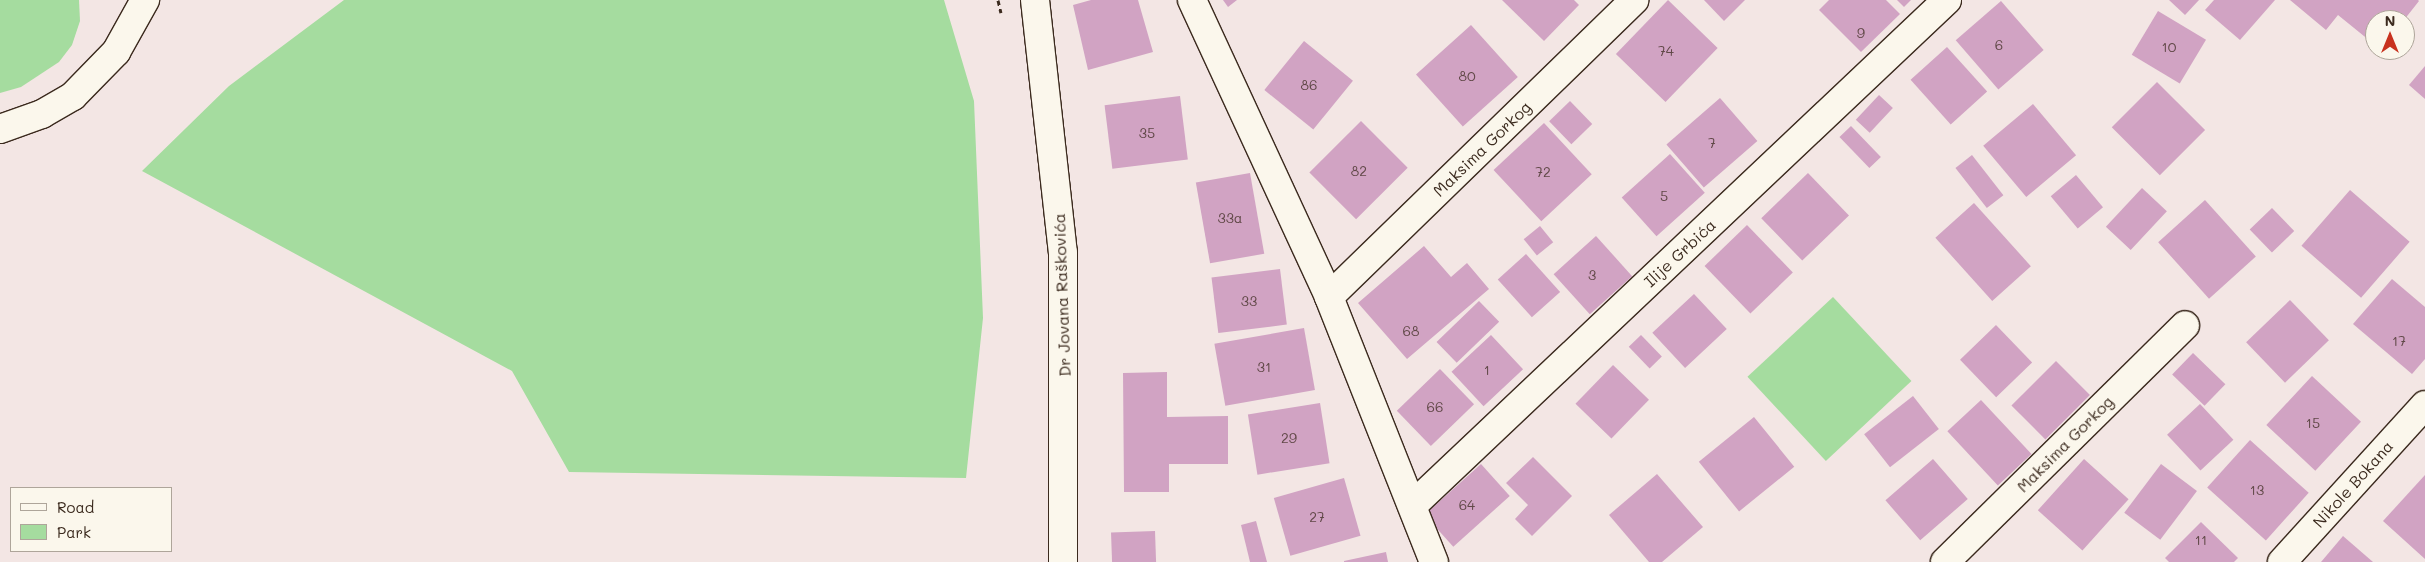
<!DOCTYPE html>
<meta charset="utf-8">
<style>
body{margin:0}
#map{position:relative;width:2425px;height:562px;overflow:hidden;background:#f3e6e4;font-family:Mali,sans-serif}
div>[style]{position:absolute}
.green>*{inset:0;background:#a5dc9f;transform-origin:0 0}
.building>*{inset:0;background:#d1a3c3;transform-origin:0 0}
.path>*{height:3px;margin-top:-1.5px;transform-origin:0;background:repeating-linear-gradient(90deg,#3b2a1e 0 5px,transparent 0 9px)}
.roads{filter:drop-shadow(1px 0 #3b2a1e) drop-shadow(-1px 0 #3b2a1e) drop-shadow(0 1px #3b2a1e) drop-shadow(0 -1px #3b2a1e)}
.street>*{height:28px;margin:-14px;padding:0 14px;transform-origin:14px;border-radius:14px;background:#fbf7ec}
.secondary>*{height:28px;margin:-14px;padding:0 14px;transform-origin:14px;border-radius:14px;background:#fbf7ec}
span{translate:-50% -50%;white-space:nowrap;text-align:center;line-height:1.15;-webkit-text-stroke:4px #fbf7ec;paint-order:stroke}
.number-label{font-size:14px;color:#604847}
.number-label span{-webkit-text-stroke-width:0}
.street-label{font-size:16px;color:#3b2a1e}
.legend{position:absolute;left:10px;top:487px;width:162px;height:65px;box-sizing:border-box;background:#fbf7ec;border:1px solid #aea59a;margin:0;padding:6px 9px;list-style:none;font-size:15px;color:#3b2a1e}
.legend li{display:flex;align-items:center;gap:10px;height:25px}
.legend b{width:25px;border:1px solid #aea59a}
.north{position:absolute;left:2365px;top:10px;width:50px;height:50px;box-sizing:border-box;background:#fbf7ec;border:1px solid #aea59a;border-radius:50%;rotate:0deg;font-size:14px;font-weight:700;line-height:20px;text-align:center;color:#3b2a1e}
.north::after{content:'';display:block;margin:auto;width:18px;height:22px;background:#c8321e;clip-path:polygon(50% 0,100% 100%,50% 72%,0 100%)}
</style>
<div id="map">
<div class="green">
<div style="clip-path:polygon(0 0,79px 0,80px 21px,72px 45px,59px 62px,21px 87px,0 93px)"></div>
<div style="clip-path:polygon(344px 0,944px 0,974px 101px,983px 318px,966px 478px,569px 472px,512px 371px,142px 171px,229px 86px)"></div>
<div style="left:1833px;top:297px;width:115px;height:117px;rotate:47deg"></div>
</div>
<div class="building">
<div style="clip-path:polygon(1091px 0,1138px 0,1153px 52px,1088px 70px,1073px 5px)"></div>
<div style="clip-path:polygon(1223px 0,1237px 0,1228px 7px)"></div>
<div style="clip-path:polygon(1502px 0,1574px 0,1579px 5px,1544px 41px)"></div>
<div style="left:1668px;top:0;width:69px;height:75px;rotate:44deg"></div>
<div style="clip-path:polygon(1704px 0,1745px 0,1724px 21px)"></div>
<div style="clip-path:polygon(1829px 0,1886px 0,1900px 14px,1861px 52px,1819px 10px)"></div>
<div style="clip-path:polygon(1897px 0,1911px 0,1904px 7px)"></div>
<div style="clip-path:polygon(2169px 0,2199px 0,2185px 15px)"></div>
<div style="clip-path:polygon(2214px 0,2275px 0,2240px 40px,2205px 10px)"></div>
<div style="clip-path:polygon(2290px 0,2418px 0,2419px 1px,2404px 20px,2375px 20px,2375px 45px,2338px 15px,2326px 30px)"></div>
<div style="left:2001px;top:1px;width:65px;height:60px;rotate:49deg"></div>
<div style="left:2158px;top:11px;width:56px;height:51px;rotate:31deg"></div>
<div style="left:1471px;top:25px;width:70px;height:74px;rotate:48deg"></div>
<div style="left:1304px;top:41px;width:63px;height:63px;rotate:39deg"></div>
<div style="left:1947px;top:47px;width:60px;height:49px;rotate:48deg"></div>
<div style="clip-path:polygon(2425px 66px,2425px 99px,2409px 85px)"></div>
<div style="left:2157px;top:82px;width:68px;height:64px;rotate:45deg"></div>
<div style="left:1879px;top:95px;width:19px;height:34px;rotate:43deg"></div>
<div style="left:1180px;top:96px;width:64px;height:76px;rotate:83deg"></div>
<div style="left:1720px;top:98px;width:57px;height:71px;rotate:49deg"></div>
<div style="left:1570px;top:101px;width:32px;height:29px;rotate:46deg"></div>
<div style="left:2033px;top:104px;width:67px;height:65px;rotate:50deg"></div>
<div style="left:1361px;top:121px;width:66px;height:73px;rotate:45deg"></div>
<div style="left:1544px;top:123px;width:70px;height:69px;rotate:47deg"></div>
<div style="left:1851px;top:126px;width:43px;height:16px;rotate:46deg"></div>
<div style="left:1670px;top:154px;width:52px;height:65px;rotate:48deg"></div>
<div style="left:1972px;top:155px;width:51px;height:21px;rotate:52deg"></div>
<div style="left:1250px;top:173px;width:82px;height:55px;rotate:80deg"></div>
<div style="left:1808px;top:173px;width:59px;height:65px;rotate:46deg"></div>
<div style="left:2076px;top:175px;width:42px;height:33px;rotate:50deg"></div>
<div style="left:2142px;top:188px;width:34px;height:53px;rotate:43deg"></div>
<div style="left:2350px;top:190px;width:79px;height:74px;rotate:41deg"></div>
<div style="left:2205px;top:200px;width:76px;height:63px;rotate:48deg"></div>
<div style="left:1974px;top:203px;width:85px;height:52px;rotate:48deg"></div>
<div style="left:2272px;top:208px;width:32px;height:31px;rotate:46deg"></div>
<div style="left:1747px;top:225px;width:66px;height:59px;rotate:46deg"></div>
<div style="left:1540px;top:226px;width:21px;height:21px;rotate:51deg"></div>
<div style="left:1596px;top:236px;width:54px;height:57px;rotate:48deg"></div>
<div style="clip-path:polygon(1424px 246px,1451px 277px,1467px 263px,1489px 289px,1407px 359px,1358px 303px)"></div>
<div style="left:1526px;top:254px;width:51px;height:38px;rotate:48deg"></div>
<div style="left:1280px;top:269px;width:56px;height:69px;rotate:83deg"></div>
<div style="clip-path:polygon(2392px 279px,2425px 307px,2425px 359px,2412px 374px,2353px 324px)"></div>
<div style="left:1694px;top:294px;width:48px;height:57px;rotate:47deg"></div>
<div style="left:2290px;top:300px;width:56px;height:61px;rotate:46deg"></div>
<div style="left:1479px;top:301px;width:29px;height:59px;rotate:46deg"></div>
<div style="left:1996px;top:325px;width:52px;height:50px;rotate:46deg"></div>
<div style="left:1304px;top:328px;width:63px;height:91px;rotate:80deg"></div>
<div style="left:1491px;top:335px;width:47px;height:54px;rotate:47deg"></div>
<div style="left:1641px;top:335px;width:30px;height:17px;rotate:46deg"></div>
<div style="left:2193px;top:353px;width:45px;height:30px;rotate:44deg"></div>
<div style="left:2056px;top:361px;width:48px;height:63px;rotate:45deg"></div>
<div style="left:1613px;top:365px;width:50px;height:54px;rotate:44deg"></div>
<div style="left:1440px;top:369px;width:49px;height:60px;rotate:46deg"></div>
<div style="clip-path:polygon(1167px 372px,1167px 417px,1228px 416px,1228px 464px,1169px 464px,1169px 492px,1124px 492px,1123px 373px)"></div>
<div style="left:2312px;top:376px;width:67px;height:67px;rotate:43deg"></div>
<div style="left:1913px;top:396px;width:42px;height:62px;rotate:52deg"></div>
<div style="left:1981px;top:400px;width:74px;height:46px;rotate:47deg"></div>
<div style="left:1320px;top:403px;width:61px;height:73px;rotate:81deg"></div>
<div style="left:2200px;top:404px;width:49px;height:45px;rotate:47deg"></div>
<div style="left:1754px;top:417px;width:64px;height:71px;rotate:51deg"></div>
<div style="left:2250px;top:440px;width:79px;height:64px;rotate:42deg"></div>
<div style="clip-path:polygon(1533px 457px,1572px 496px,1532px 536px,1515px 519px,1528px 505px,1506px 483px)"></div>
<div style="left:1933px;top:459px;width:53px;height:63px;rotate:49deg"></div>
<div style="left:2084px;top:459px;width:60px;height:69px;rotate:42deg"></div>
<div style="left:1481px;top:464px;width:43px;height:76px;rotate:48deg"></div>
<div style="left:2161px;top:464px;width:45px;height:61px;rotate:37deg"></div>
<div style="clip-path:polygon(1657px 474px,1703px 527px,1662px 562px,1649px 562px,1609px 515px)"></div>
<div style="clip-path:polygon(2425px 475px,2425px 559px,2383px 521px)"></div>
<div style="left:1344px;top:478px;width:60px;height:73px;rotate:74deg"></div>
<div style="clip-path:polygon(1256px 521px,1267px 562px,1250px 562px,1241px 525px)"></div>
<div style="clip-path:polygon(2201px 522px,2238px 558px,2234px 562px,2169px 562px,2165px 558px)"></div>
<div style="left:1155px;top:531px;width:31px;height:44px;rotate:88deg"></div>
<div style="clip-path:polygon(2343px 536px,2373px 562px,2321px 562px)"></div>
<div style="clip-path:polygon(1386px 552px,1388px 562px,1344px 562px,1344px 561px)"></div>
</div>
<div class="path">
<div style="left:998px;top:0;width:13px;rotate:77deg"></div>
</div>
<div class="roads">
<div class="street">
<div style="left:1192px;top:0;width:327px;rotate:65.2deg"></div>
<div style="left:1329px;top:297px;width:285px;rotate:68.4deg"></div>
<div style="left:1329px;top:297px;width:426px;rotate:-44.2deg"></div>
<div style="left:1413px;top:505px;width:735px;rotate:-43.4deg"></div>
<div style="left:1945px;top:562px;width:337px;rotate:-44.6deg"></div>
<div style="left:2282px;top:562px;width:212px;rotate:-47.7deg"></div>
</div>
<div class="secondary">
<div style="left:1035px;top:0;width:255px;rotate:83.7deg"></div>
<div style="left:1063px;top:253px;width:309px;rotate:90deg"></div>
<div style="left:0;top:129px;width:45px;rotate:-19.7deg"></div>
<div style="left:42px;top:114px;width:36px;rotate:-30deg"></div>
<div style="left:73px;top:96px;width:62px;rotate:-45.7deg"></div>
<div style="left:116px;top:52px;width:60px;rotate:-60.9deg"></div>
</div>
</div>
<div class="number-label">
<span style="left:1861px;top:33px">9</span>
<span style="left:1999px;top:45px">6</span>
<span style="left:2169px;top:47px">10</span>
<span style="left:1666px;top:51px">74</span>
<span style="left:1467px;top:76px">80</span>
<span style="left:1309px;top:85px">86</span>
<span style="left:1147px;top:133px">35</span>
<span style="left:1712px;top:143px">7</span>
<span style="left:1359px;top:171px">82</span>
<span style="left:1543px;top:172px">72</span>
<span style="left:1664px;top:196px">5</span>
<span style="left:1230px;top:218px">33a</span>
<span style="left:1592px;top:275px">3</span>
<span style="left:1249px;top:301px">33</span>
<span style="left:1411px;top:331px">68</span>
<span style="left:2399px;top:341px">17</span>
<span style="left:1264px;top:367px">31</span>
<span style="left:1487px;top:370px">1</span>
<span style="left:1435px;top:407px">66</span>
<span style="left:2313px;top:423px">15</span>
<span style="left:1289px;top:438px">29</span>
<span style="left:2257px;top:490px">13</span>
<span style="left:1467px;top:505px">64</span>
<span style="left:1317px;top:517px">27</span>
<span style="left:2201px;top:540px">11</span>
</div>
<div class="street-label">
<span style="left:1482px;top:149px;rotate:-44deg">Maksima Gorkog</span>
<span style="left:1680px;top:253px;rotate:-43deg">Ilije Grbića</span>
<span style="left:1062px;top:295px;rotate:-92deg">Dr Jovana Raškovića</span>
<span style="left:2065px;top:444px;rotate:-45deg">Maksima Gorkog</span>
<span style="left:2353px;top:484px;rotate:-48deg">Nikole Bokana</span>
</div>
<ul class="legend">
<li><b style="height:6px;background:#fbf7ec"></b>Road</li>
<li><b style="height:14px;background:#a5dc9f"></b>Park</li>
</ul>
<div class="north">N</div>
</div>
